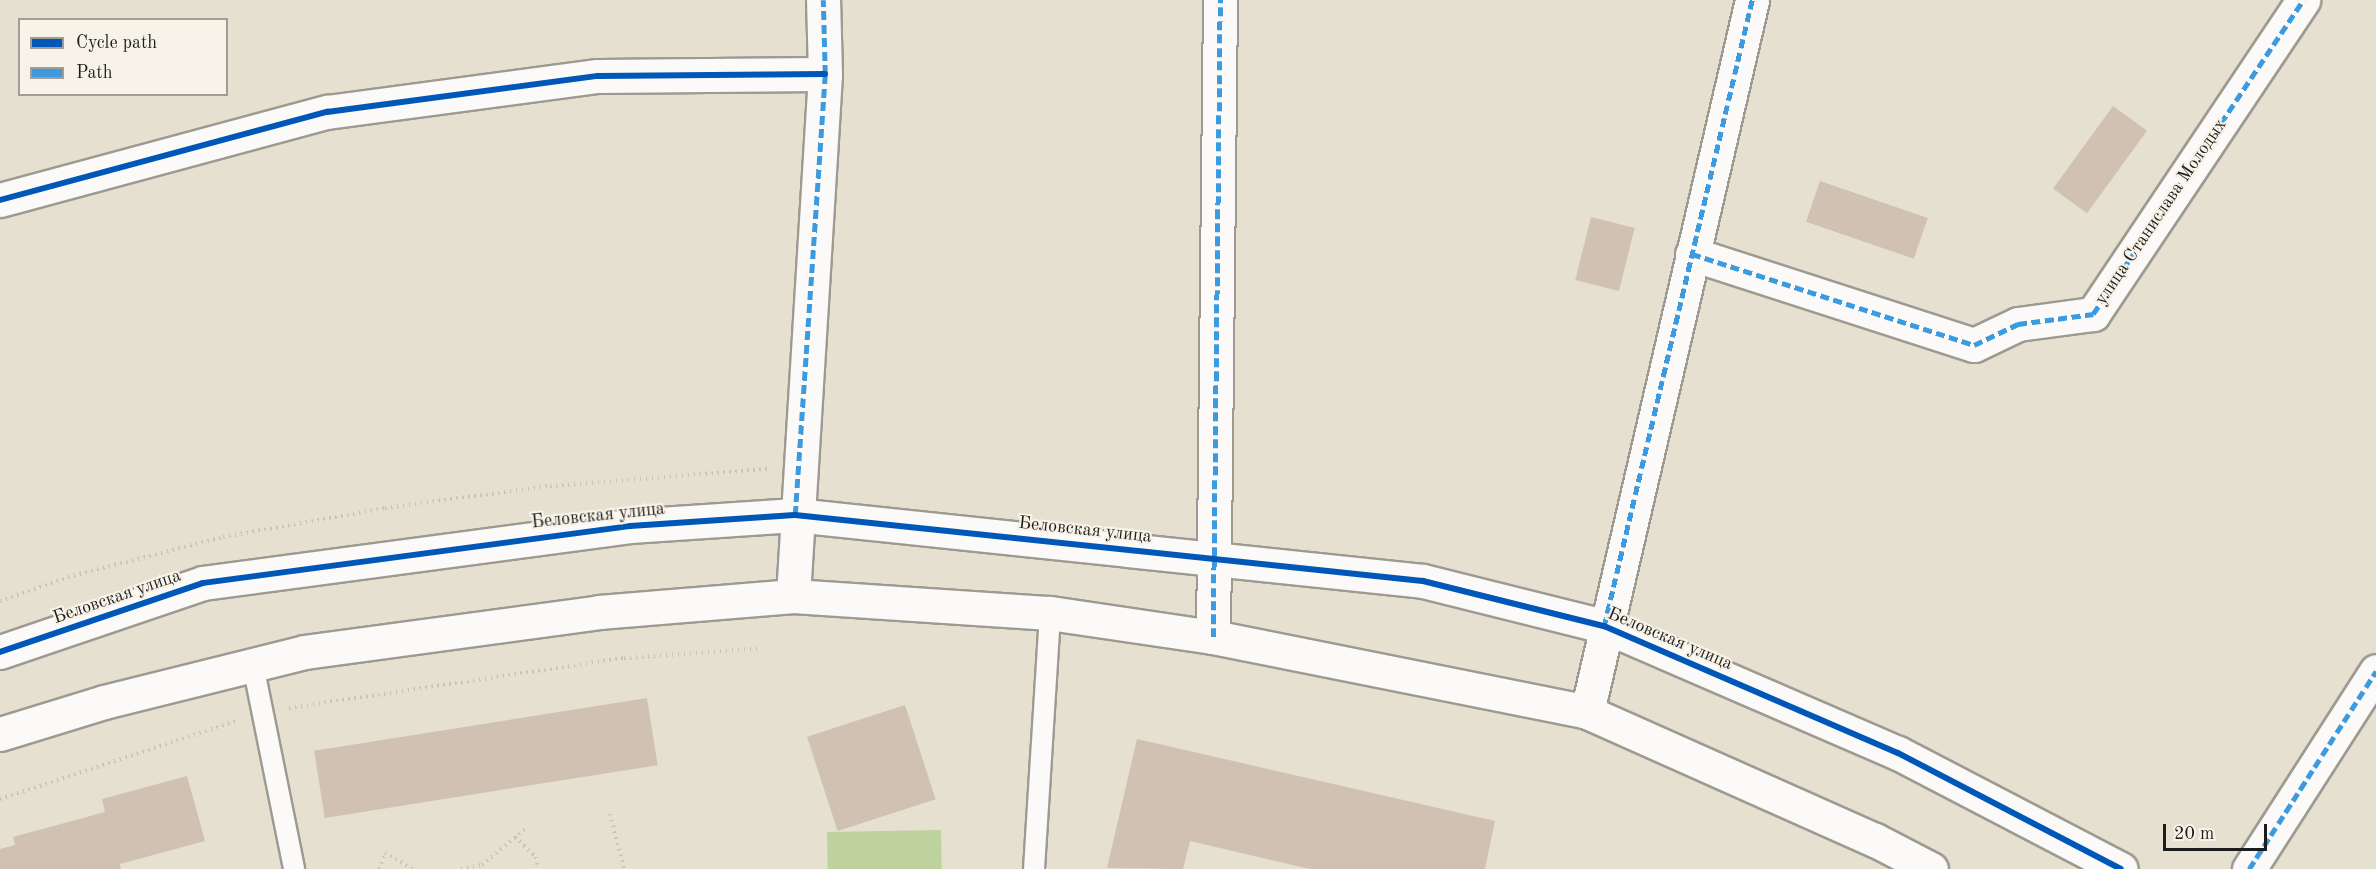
<!DOCTYPE html>
<meta charset="utf-8">
<style>
body{margin:0}
#map{position:relative;width:2376px;height:869px;overflow:hidden;background:#e6e0d1;font-family:"Old Standard TT",serif}
div>[style]{position:absolute}
.green>*{inset:0;background:#bed29e;transform-origin:0 0}
.building>*{inset:0;background:#d0c1b2;transform-origin:0 0}
.path>*{height:4px;margin-top:-2px;transform-origin:0;background:repeating-linear-gradient(90deg,#c6c4c1 0 1.5px,transparent 0 6px)}
.roads{filter:drop-shadow(2px 0 #9d9a91) drop-shadow(-2px 0 #9d9a91) drop-shadow(0 2px #9d9a91) drop-shadow(0 -2px #9d9a91)}
.lane>*{height:20px;margin:-10px;padding:0 10px;transform-origin:10px;border-radius:10px;background:#fbfaf8}
.street>*{height:33px;margin:-16.5px;padding:0 16.5px;transform-origin:16.5px;border-radius:16.5px;background:#fbfaf8}
.quiet>*{height:4.5px;margin-top:-2.25px;transform-origin:0;background:repeating-linear-gradient(90deg,#3c9bdf 0 9px,transparent 0 13.5px)}
.cycleway>*{height:6px;margin:-3px;padding:0 3px;transform-origin:3px;border-radius:3px;background:#0057b8}
span{translate:-50% -50%;white-space:nowrap;text-align:center;line-height:1.15;-webkit-text-stroke:4.5px #f7f3e8;paint-order:stroke}
.street-label{font-size:18px;color:#1c1c1c}
.legend{position:absolute;left:18px;top:18px;width:210px;height:78px;box-sizing:border-box;background:#f7f3e8;border:2px solid #9f9d96;margin:0;padding:8px 10px;list-style:none;font-size:18px;color:#1c1c1c}
.legend li{display:flex;align-items:center;gap:12px;height:30px}
.legend b{width:30px;border:2px solid #9f9d96}
.scale{position:absolute;left:2163px;top:824px;width:104px;height:27px;box-sizing:border-box;border:3px solid #1c1c1c;border-top:0;padding-left:8px;font-size:18px;line-height:21px;white-space:nowrap;color:#1c1c1c;-webkit-text-stroke:4px #f7f3e8;paint-order:stroke}
</style>
<div id="map">
<div class="green">
<div style="left:941px;top:830px;width:39px;height:114px;rotate:89deg"></div>
</div>
<div class="building">
<div style="left:2113px;top:106px;width:42px;height:102px;rotate:36deg"></div>
<div style="left:1820px;top:181px;width:114px;height:43px;rotate:19deg"></div>
<div style="left:1591px;top:217px;width:45px;height:65px;rotate:14deg"></div>
<div style="left:647px;top:698px;width:68px;height:337px;rotate:81deg"></div>
<div style="left:905px;top:705px;width:99px;height:103px;rotate:72deg"></div>
<div style="clip-path:polygon(1137px 739px,1495px 821px,1485px 869px,1310px 869px,1190px 841px,1183px 869px,1107px 868px)"></div>
<div style="clip-path:polygon(187px 776px,205px 841px,120px 864px,121px 869px,0 869px,0 849px,15px 845px,13px 837px,105px 812px,102px 799px)"></div>
</div>
<div class="path">
<div style="left:0;top:601px;width:72px;rotate:-19.4deg"></div>
<div style="left:68px;top:577px;width:160px;rotate:-14.5deg"></div>
<div style="left:223px;top:537px;width:165px;rotate:-10.1deg"></div>
<div style="left:385px;top:508px;width:166px;rotate:-7.6deg"></div>
<div style="left:550px;top:486px;width:219px;rotate:-4.5deg"></div>
<div style="left:289px;top:708px;width:339px;rotate:-8.5deg"></div>
<div style="left:624px;top:658px;width:138px;rotate:-4.1deg"></div>
<div style="left:0;top:799px;width:249px;rotate:-18.3deg"></div>
<div style="left:610px;top:814px;width:57px;rotate:75.7deg"></div>
<div style="left:515px;top:837px;width:29px;rotate:44deg"></div>
<div style="left:536px;top:857px;width:12px;rotate:81deg"></div>
<div style="left:379px;top:869px;width:17px;rotate:-69deg"></div>
<div style="left:385px;top:853px;width:32px;rotate:30deg"></div>
<div style="left:461px;top:869px;width:21px;rotate:-11deg"></div>
<div style="left:482px;top:865px;width:56px;rotate:-39.9deg"></div>
</div>
<div class="roads">
<div class="lane">
<div style="left:253px;top:665px;width:208px;rotate:78.6deg"></div>
<div style="left:1034px;top:869px;width:256px;rotate:-86.4deg"></div>
</div>
<div class="street">
<div style="left:0;top:200px;width:339px;rotate:-15.1deg"></div>
<div style="left:327px;top:112px;width:273px;rotate:-7.6deg"></div>
<div style="left:598px;top:76px;width:227px;rotate:-0.5deg"></div>
<div style="left:1692px;top:254px;width:296px;rotate:17.9deg"></div>
<div style="left:1974px;top:345px;width:49px;rotate:-25.5deg"></div>
<div style="left:2018px;top:324px;width:76px;rotate:-7.6deg"></div>
<div style="left:2093px;top:314px;width:378px;rotate:-56.2deg"></div>
<div style="left:793px;top:596px;width:523px;rotate:-86.49deg"></div>
<div style="left:825px;top:74px;width:74px;rotate:-91.5deg"></div>
<div style="left:1213px;top:637px;width:637px;rotate:-89.37deg"></div>
<div style="left:0;top:652px;width:214px;rotate:-18.8deg"></div>
<div style="left:203px;top:583px;width:431px;rotate:-7.6deg"></div>
<div style="left:630px;top:526px;width:165px;rotate:-3.8deg"></div>
<div style="left:795px;top:515px;width:631px;rotate:6deg"></div>
<div style="left:1423px;top:581px;width:187px;rotate:14deg"></div>
<div style="left:1604px;top:626px;width:320px;rotate:23.4deg"></div>
<div style="left:1898px;top:753px;width:251px;rotate:27.5deg"></div>
<div style="left:1587px;top:712px;width:731px;rotate:-76.95deg"></div>
<div style="left:0;top:734px;width:109px;rotate:-17.1deg"></div>
<div style="left:104px;top:702px;width:207px;rotate:-14deg"></div>
<div style="left:305px;top:652px;width:297px;rotate:-7.7deg"></div>
<div style="left:599px;top:612px;width:195px;rotate:-4.7deg"></div>
<div style="left:793px;top:596px;width:258px;rotate:3.8deg"></div>
<div style="left:1050px;top:613px;width:165px;rotate:8.4deg"></div>
<div style="left:1213px;top:637px;width:381px;rotate:11.3deg"></div>
<div style="left:1587px;top:712px;width:315px;rotate:24deg"></div>
<div style="left:1875px;top:840px;width:63px;rotate:27.4deg"></div>
<div style="left:2249px;top:869px;width:235px;rotate:-57.3deg"></div>
</div>
</div>
<div class="quiet">
<div style="left:1692px;top:254px;width:296px;rotate:17.9deg"></div>
<div style="left:1974px;top:345px;width:49px;rotate:-25.5deg"></div>
<div style="left:2018px;top:324px;width:76px;rotate:-7.6deg"></div>
<div style="left:2093px;top:314px;width:378px;rotate:-56.2deg"></div>
<div style="left:795px;top:515px;width:442px;rotate:-86.1deg"></div>
<div style="left:825px;top:74px;width:74px;rotate:-91.5deg"></div>
<div style="left:1604px;top:626px;width:643px;rotate:-76.7deg"></div>
<div style="left:1213px;top:637px;width:637px;rotate:-89.37deg"></div>
<div style="left:2249px;top:869px;width:235px;rotate:-57.3deg"></div>
</div>
<div class="cycleway">
<div style="left:0;top:200px;width:339px;rotate:-15.1deg"></div>
<div style="left:327px;top:112px;width:273px;rotate:-7.6deg"></div>
<div style="left:598px;top:76px;width:227px;rotate:-0.5deg"></div>
<div style="left:0;top:652px;width:214px;rotate:-18.8deg"></div>
<div style="left:203px;top:583px;width:431px;rotate:-7.6deg"></div>
<div style="left:630px;top:526px;width:165px;rotate:-3.8deg"></div>
<div style="left:795px;top:515px;width:631px;rotate:6deg"></div>
<div style="left:1423px;top:581px;width:187px;rotate:14deg"></div>
<div style="left:1604px;top:626px;width:320px;rotate:23.4deg"></div>
<div style="left:1898px;top:753px;width:251px;rotate:27.5deg"></div>
</div>
<div class="street-label">
<span style="left:2161px;top:212px;rotate:-56deg">улица Станислава Молодых</span>
<span style="left:598px;top:516px;rotate:-6deg">Беловская улица</span>
<span style="left:1085px;top:530px;rotate:6deg">Беловская улица</span>
<span style="left:117px;top:597px;rotate:-19deg">Беловская улица</span>
<span style="left:1670px;top:639px;rotate:23deg">Беловская улица</span>
</div>
<ul class="legend">
<li><b style="height:8px;background:#0057b8"></b>Cycle path</li>
<li><b style="height:8px;background:#3c9bdf"></b>Path</li>
</ul>
<div class="scale">20 m</div>
</div>
